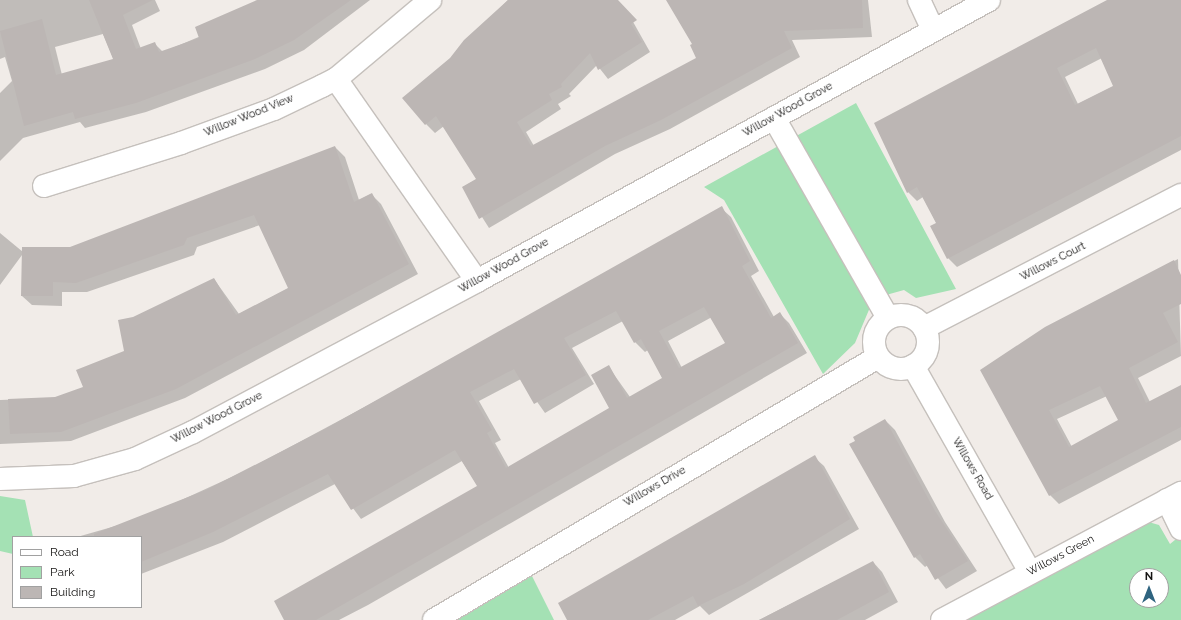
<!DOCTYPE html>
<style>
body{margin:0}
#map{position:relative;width:1181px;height:620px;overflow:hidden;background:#f1ece8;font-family:Raleway,sans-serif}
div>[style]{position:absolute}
.green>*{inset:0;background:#a4e1b4}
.shadow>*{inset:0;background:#0003}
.building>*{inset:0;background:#bcb6b4}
.roads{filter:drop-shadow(1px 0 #c5c0bc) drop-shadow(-1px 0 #c5c0bc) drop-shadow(0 1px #c5c0bc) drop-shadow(0 -1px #c5c0bc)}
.minor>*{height:22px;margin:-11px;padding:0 11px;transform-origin:11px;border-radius:11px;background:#fff}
.minor>.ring{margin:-11px;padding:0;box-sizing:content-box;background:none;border:22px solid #fff;border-radius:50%}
span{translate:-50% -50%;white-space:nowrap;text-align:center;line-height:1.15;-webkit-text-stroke:4px #fff;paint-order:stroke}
.street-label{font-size:11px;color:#151413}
.legend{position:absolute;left:12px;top:536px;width:130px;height:72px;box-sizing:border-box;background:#fff;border:1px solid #a1a1a1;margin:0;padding:5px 7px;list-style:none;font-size:12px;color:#151413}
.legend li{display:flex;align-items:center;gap:8px;height:20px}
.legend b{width:20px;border:1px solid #a1a1a1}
.north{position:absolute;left:1129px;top:568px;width:40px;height:40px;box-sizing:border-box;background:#fff;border:1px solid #a1a1a1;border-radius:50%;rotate:0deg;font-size:11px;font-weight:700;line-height:16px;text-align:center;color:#151413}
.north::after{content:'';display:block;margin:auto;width:14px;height:18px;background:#2f6480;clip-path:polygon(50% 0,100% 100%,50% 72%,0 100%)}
</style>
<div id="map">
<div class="green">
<div style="clip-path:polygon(856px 103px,956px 289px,916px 298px,904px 290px,886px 295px,871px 305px,855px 343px,823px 374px,724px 200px,704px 187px)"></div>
<div style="clip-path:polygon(0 496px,25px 500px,33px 537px,13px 537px,13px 554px,0 551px)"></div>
<div style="clip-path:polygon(evenodd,1145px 521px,1159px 525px,1170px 544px,1181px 535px,1181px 620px,964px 620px,1145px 521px,1137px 576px,1161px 576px,1161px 600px,1137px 600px,1137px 576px)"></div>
<div style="clip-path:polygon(532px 576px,554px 620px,454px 620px)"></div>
</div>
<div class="shadow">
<div style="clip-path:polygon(evenodd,0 0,155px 0,160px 11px,132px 25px,141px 49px,155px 44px,163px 52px,286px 0,370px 0,304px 50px,265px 69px,146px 112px,85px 128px,80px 122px,23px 138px,0 161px,0 93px,12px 81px,5px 57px,0 59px,0 0,103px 34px,114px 60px,62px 75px,55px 47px,103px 34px)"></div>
<div style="clip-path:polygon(508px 0,582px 0,632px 20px,650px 52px,608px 79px,597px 65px,569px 94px,571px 96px,558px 104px,561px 109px,526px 132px,534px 146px,698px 58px,676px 0,868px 0,872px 37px,792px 40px,800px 57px,670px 129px,615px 154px,489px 228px,463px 187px,477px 179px,444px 126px,435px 133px,426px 124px,451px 58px)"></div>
<div style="clip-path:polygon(evenodd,1114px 0,1181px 0,1181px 150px,957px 267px,948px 258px,937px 224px,923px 197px,917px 201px,908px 192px,1114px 0,1102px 58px,1114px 86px,1078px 104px,1065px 77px,1102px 58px)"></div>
<div style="clip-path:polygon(335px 147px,345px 157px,359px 200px,371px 194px,381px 204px,418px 274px,185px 398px,71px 441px,0 444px,0 400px,55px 398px,84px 388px,125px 351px,133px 318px,214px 279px,239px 314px,289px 288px,260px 225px,197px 247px,194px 255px,87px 292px,62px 292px,62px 306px,32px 305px,22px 296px,22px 255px,0 285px,0 233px,23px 252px,70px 248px)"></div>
<div style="clip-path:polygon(evenodd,721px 208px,731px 217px,759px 271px,751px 276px,774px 317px,780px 314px,789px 323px,807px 353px,368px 605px,339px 620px,285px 620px,478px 486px,462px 461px,361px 519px,335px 484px,223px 542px,141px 574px,141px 537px,77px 537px,140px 519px,247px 470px,499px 335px,721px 208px,712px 317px,727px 343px,682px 368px,668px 341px,712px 317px,721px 208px,623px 321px,635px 342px,645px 352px,648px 350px,663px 379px,630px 397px,608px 366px,611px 409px,509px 468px,495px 443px,501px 440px,479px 401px,521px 379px,545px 413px,594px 384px,572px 348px,623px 321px)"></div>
<div style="clip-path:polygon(evenodd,1178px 259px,1181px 356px,1138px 378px,1150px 402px,1181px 386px,1181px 440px,1059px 504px,1050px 495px,1046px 328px,1178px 259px,1107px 396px,1120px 421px,1072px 447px,1057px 419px,1107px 396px)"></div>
<div style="clip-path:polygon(885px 420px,895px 430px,945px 522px,977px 571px,946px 589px,928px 565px,925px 567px,915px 557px,856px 441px)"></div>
<div style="clip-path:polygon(814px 457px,824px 466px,859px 529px,709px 615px,700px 606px,675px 620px,569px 620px)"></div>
<div style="clip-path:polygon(873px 562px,882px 572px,898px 602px,865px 620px,759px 620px)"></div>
</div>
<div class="building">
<div style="clip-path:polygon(89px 0,153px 0,123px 15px,136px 49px,155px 42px,159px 52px,199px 38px,195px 27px,257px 0,351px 0,294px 40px,255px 59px,136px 103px,75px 119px,73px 112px,24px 126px,0 31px,42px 19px,56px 75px,113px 59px)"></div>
<div style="clip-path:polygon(508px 0,618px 0,637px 20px,631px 24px,642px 42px,598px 70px,590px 53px,561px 84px,562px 87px,549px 94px,552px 100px,517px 122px,531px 146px,696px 58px,690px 45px,692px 44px,666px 0,862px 0,863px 28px,784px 31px,792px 48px,661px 120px,605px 146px,479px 219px,462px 187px,476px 179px,436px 116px,425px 125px,402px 98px,450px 58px,464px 40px)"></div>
<div style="clip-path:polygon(evenodd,1107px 0,1181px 0,1181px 136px,947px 259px,930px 226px,936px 223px,917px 187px,907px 193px,874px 123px,1107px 0,1096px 48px,1113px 86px,1075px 105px,1057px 68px,1096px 48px)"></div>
<div style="clip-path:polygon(335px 146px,354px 202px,372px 193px,409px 264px,176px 389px,61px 432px,10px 434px,8px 399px,55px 397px,83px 387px,76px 370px,124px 351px,118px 320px,133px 317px,214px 278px,236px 315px,288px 288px,254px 215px,187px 238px,184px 245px,76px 283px,53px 282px,53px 296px,21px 296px,22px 247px,70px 247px)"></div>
<div style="clip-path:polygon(evenodd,722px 206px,750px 261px,742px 266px,771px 318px,780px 312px,798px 343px,316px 620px,284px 620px,274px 601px,477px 486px,455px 450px,351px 510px,328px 474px,213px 532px,141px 562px,141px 537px,94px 537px,94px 534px,206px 490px,325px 429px,722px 206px,704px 307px,725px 343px,679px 368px,659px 331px,704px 307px,722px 206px,616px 311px,634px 343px,641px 339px,662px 378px,627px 398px,609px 365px,591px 375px,609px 408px,506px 468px,487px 433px,492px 430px,470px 392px,514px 369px,534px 404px,586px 375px,564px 338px,616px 311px)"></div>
<div style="clip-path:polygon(evenodd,1174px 260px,1181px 275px,1181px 304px,1163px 313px,1178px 342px,1129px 368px,1146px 403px,1181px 385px,1181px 427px,1049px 496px,980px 370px,1045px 327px,1174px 260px,1100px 386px,1118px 420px,1069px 447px,1049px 410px,1100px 386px)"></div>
<div style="clip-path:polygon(885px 419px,935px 511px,968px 561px,935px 580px,920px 554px,914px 558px,849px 444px,855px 441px,853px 437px)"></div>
<div style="clip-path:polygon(815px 455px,850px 519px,744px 584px,698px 606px,693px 596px,648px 620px,567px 620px,558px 603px)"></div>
<div style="clip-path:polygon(873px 561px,889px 592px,837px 620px,759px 620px)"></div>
</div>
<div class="roads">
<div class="minor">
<div style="left:919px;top:0;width:31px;rotate:65deg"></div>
<div style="left:336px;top:79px;width:246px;rotate:55.1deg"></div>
<div style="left:774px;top:118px;width:230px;rotate:60.3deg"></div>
<div style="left:44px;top:186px;width:144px;rotate:-17.4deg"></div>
<div style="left:181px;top:143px;width:99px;rotate:-20.1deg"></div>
<div style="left:274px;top:109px;width:53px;rotate:-25.6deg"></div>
<div style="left:322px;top:86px;width:16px;rotate:-27deg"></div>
<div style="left:336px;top:79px;width:123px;rotate:-40deg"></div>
<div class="ring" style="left:874px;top:315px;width:32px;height:32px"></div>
<div style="left:924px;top:328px;width:289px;rotate:-27.4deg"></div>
<div style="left:913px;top:366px;width:237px;rotate:60.4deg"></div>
<div style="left:0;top:479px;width:74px;rotate:-2.3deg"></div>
<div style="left:74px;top:476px;width:63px;rotate:-15.6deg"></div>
<div style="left:135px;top:459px;width:64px;rotate:-25deg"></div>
<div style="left:193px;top:432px;width:322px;rotate:-28deg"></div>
<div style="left:477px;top:281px;width:584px;rotate:-28.76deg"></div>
<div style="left:1167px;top:500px;width:32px;rotate:64deg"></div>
<div style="left:434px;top:620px;width:516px;rotate:-30.64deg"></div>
<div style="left:942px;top:620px;width:271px;rotate:-28deg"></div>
</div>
</div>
<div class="street-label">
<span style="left:788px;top:110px;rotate:-29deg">Willow Wood Grove</span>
<span style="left:249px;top:116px;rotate:-22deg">Willow Wood View</span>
<span style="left:1053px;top:262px;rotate:-27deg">Willows Court</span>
<span style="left:504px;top:266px;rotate:-29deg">Willow Wood Grove</span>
<span style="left:217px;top:418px;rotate:-27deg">Willow Wood Grove</span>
<span style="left:972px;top:469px;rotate:60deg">Willows Road</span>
<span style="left:655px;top:487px;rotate:-30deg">Willows Drive</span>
<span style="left:1061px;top:556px;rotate:-28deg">Willows Green</span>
</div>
<ul class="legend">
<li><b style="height:5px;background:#fff"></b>Road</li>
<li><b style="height:11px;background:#a4e1b4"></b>Park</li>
<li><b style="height:11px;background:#bcb6b4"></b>Building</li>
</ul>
<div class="north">N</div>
</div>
